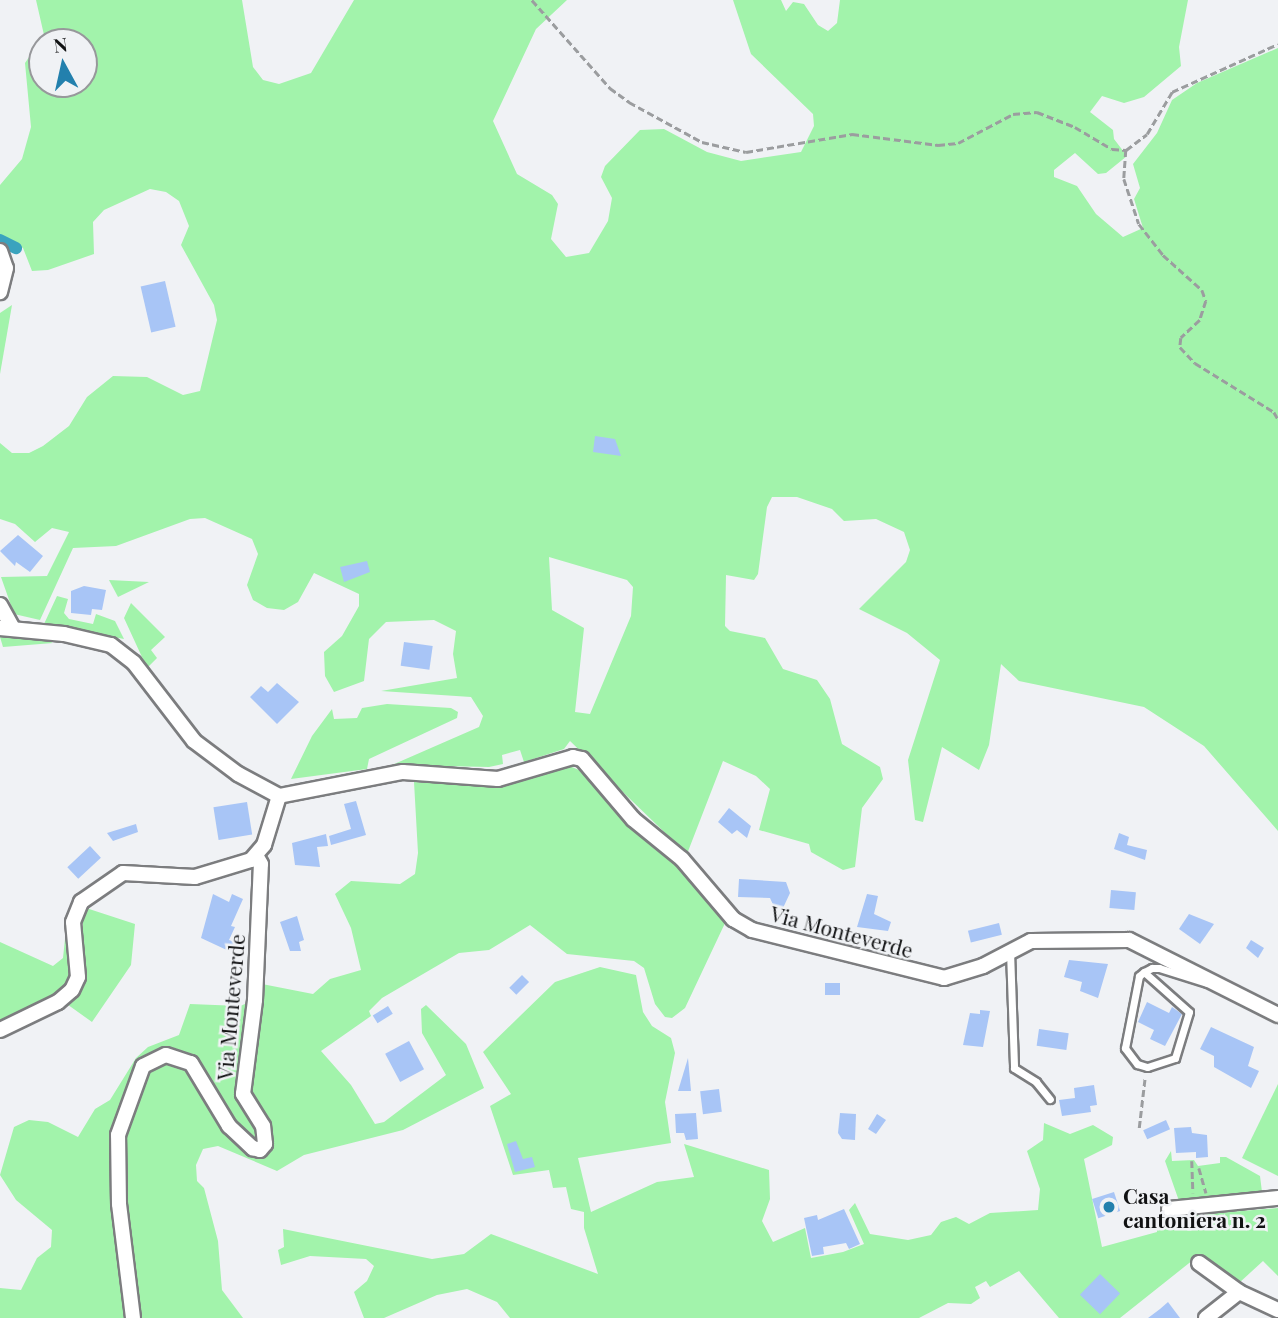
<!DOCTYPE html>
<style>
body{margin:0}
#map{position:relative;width:1278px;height:1318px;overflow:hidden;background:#f0f2f5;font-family:"Playfair Display",serif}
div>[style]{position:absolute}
.green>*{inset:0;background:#a2f3ab}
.canal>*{height:12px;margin:-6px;padding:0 6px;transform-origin:6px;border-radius:6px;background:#3aa3be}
.building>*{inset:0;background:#a8c5f6;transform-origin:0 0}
.path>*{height:2.5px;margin-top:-1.25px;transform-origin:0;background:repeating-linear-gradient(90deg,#9b9d9f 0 7px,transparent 0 10.5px)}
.roads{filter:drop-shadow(2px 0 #7c7d7f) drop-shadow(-2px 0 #7c7d7f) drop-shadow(0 2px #7c7d7f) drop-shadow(0 -2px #7c7d7f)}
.lane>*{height:7px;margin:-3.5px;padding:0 3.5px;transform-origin:3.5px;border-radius:3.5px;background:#fff}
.street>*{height:14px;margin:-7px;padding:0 7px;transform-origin:7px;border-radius:7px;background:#fff}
.dots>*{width:19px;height:19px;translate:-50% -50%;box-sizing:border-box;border:4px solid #f0f2f5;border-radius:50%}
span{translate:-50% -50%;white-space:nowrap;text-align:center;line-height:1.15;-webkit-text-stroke:5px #f0f2f5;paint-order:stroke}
.street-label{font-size:21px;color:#111213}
.poi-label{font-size:21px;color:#111213;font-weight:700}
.left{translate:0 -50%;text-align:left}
.north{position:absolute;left:28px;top:28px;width:70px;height:70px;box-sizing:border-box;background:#f0f2f5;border:2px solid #97989b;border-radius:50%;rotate:352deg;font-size:19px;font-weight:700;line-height:28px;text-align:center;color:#111213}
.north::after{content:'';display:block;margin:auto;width:24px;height:32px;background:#2380ad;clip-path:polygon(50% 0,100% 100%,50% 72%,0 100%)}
</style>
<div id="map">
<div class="green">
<div style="clip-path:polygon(evenodd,36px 0,242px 0,253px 67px,263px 80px,279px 84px,311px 73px,354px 0,567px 0,536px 29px,493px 121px,517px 174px,552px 195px,558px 204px,551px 239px,566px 257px,589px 253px,608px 221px,612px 198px,601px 177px,605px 166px,640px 130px,664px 129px,707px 152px,741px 161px,801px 152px,814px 126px,813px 114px,751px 54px,733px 0,781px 0,786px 11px,793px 2px,804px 4px,818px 25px,828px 31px,837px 23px,840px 0,1188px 0,1179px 47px,1181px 66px,1144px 97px,1124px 103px,1102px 96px,1090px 112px,1113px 130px,1114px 139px,1127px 156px,1106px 173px,1098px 174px,1075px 153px,1054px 170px,1054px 177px,1077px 186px,1096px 214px,1123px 237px,1143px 228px,1134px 199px,1140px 188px,1133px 164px,1157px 133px,1172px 100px,1197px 83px,1278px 48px,1278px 831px,1204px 746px,1144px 707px,1019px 681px,1001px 664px,989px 745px,979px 770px,942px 747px,923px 822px,915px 820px,908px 760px,940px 660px,907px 633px,859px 609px,906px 562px,910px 550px,904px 532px,876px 519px,844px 521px,832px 509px,797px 497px,772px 497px,767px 507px,758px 574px,754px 580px,726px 575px,725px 626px,730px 631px,765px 638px,783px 669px,817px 680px,830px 699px,842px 744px,880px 767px,883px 779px,862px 808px,855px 867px,843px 870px,811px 852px,809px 844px,759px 830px,770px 789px,756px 776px,723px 761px,687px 854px,570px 741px,564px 749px,524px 762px,520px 750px,502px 755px,503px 764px,489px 767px,392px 765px,479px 727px,483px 716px,471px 697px,381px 691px,457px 678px,453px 654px,456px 631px,434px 620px,386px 622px,369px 639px,364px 681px,334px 692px,325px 676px,324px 652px,342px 636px,359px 606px,359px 594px,314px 573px,298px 602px,284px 610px,267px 608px,253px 600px,247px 585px,258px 554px,252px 539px,205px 518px,190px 519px,116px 546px,73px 548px,40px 620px,14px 614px,1px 577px,47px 576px,69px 532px,52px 528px,35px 542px,15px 524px,0 519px,0 443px,12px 453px,29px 453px,43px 446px,69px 426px,87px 397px,113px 376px,147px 377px,183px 395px,200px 391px,217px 320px,214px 305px,181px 245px,189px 226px,179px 201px,166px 192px,150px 189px,104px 210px,93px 222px,94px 254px,48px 270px,32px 271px,23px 248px,0 235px,0 185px,22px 159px,31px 127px,25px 63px,44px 35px,36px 0,42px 42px,84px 42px,84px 84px,42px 84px,42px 42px,36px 0,549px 557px,627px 580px,633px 587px,631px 616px,590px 714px,575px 712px,584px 628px,552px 610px,549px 557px)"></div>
<div style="clip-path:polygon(12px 305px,0 374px,0 313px)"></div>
<div style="clip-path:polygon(109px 580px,149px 582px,118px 597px)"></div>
<div style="clip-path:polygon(57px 596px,68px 599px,64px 613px,69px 619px,93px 624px,96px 614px,115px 621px,124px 639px,44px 624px)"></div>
<div style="clip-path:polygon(131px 603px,165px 637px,151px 650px,157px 658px,147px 668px,124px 618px)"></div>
<div style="clip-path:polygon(0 637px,41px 638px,53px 643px,3px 647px)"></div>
<div style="clip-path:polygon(387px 704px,451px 708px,458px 712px,457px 718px,369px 759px,367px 769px,291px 779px,312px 736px,332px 709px,334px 719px,357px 718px,362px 708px)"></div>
<div style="clip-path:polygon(562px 763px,584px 772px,673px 859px,726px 921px,685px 1008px,672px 1018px,665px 1017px,655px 1004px,644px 968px,634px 961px,567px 954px,530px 925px,489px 950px,459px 953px,382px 998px,369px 1011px,371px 1016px,321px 1051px,351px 1085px,375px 1124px,384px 1122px,446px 1075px,422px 1033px,421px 1009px,426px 1005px,466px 1044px,484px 1088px,403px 1130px,304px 1155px,277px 1171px,218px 1146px,203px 1149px,196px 1165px,197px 1181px,204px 1188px,218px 1241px,222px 1290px,243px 1318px,0 1318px,0 1288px,21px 1290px,37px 1258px,51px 1247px,52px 1230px,16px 1200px,0 1175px,14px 1127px,29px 1120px,48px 1122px,78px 1137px,95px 1109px,110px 1100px,136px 1058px,148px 1047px,179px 1035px,190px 1004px,240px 1006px,255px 1000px,262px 984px,313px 994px,330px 979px,361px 970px,351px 928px,335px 894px,351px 881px,400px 884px,415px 874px,418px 853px,414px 782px,486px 786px,531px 778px)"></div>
<div style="clip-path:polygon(83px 907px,135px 924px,131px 965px,92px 1022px,64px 1002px,83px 985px)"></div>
<div style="clip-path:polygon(67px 920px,73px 974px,68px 989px,0 1024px,0 942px,53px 966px,63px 958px)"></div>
<div style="clip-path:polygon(600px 967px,636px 975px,643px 1012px,652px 1026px,671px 1038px,675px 1053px,665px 1102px,671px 1143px,578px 1158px,591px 1212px,657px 1182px,694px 1177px,684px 1144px,769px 1170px,770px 1199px,762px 1221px,773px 1242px,805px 1228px,811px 1258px,843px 1252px,864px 1244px,849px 1210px,855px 1203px,870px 1234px,908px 1240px,931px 1235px,941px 1222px,956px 1217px,969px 1224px,990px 1213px,1038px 1210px,1040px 1189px,1027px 1151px,1043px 1140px,1044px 1123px,1070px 1134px,1093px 1125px,1113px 1137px,1112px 1145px,1084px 1159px,1102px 1247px,1157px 1232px,1156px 1218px,1278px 1208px,1278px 1276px,1263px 1261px,1239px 1283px,1198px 1256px,1120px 1318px,1059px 1318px,1019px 1271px,990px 1287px,986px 1281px,975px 1287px,980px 1298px,971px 1304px,948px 1303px,919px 1318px,510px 1318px,497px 1302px,467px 1289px,437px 1295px,384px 1318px,364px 1318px,354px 1292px,367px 1281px,374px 1266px,366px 1259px,310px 1256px,281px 1265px,278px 1250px,284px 1247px,283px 1229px,432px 1259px,464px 1254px,491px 1234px,598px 1274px,584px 1228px,584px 1212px,571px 1209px,566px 1187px,553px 1188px,549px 1170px,513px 1175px,490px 1106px,511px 1094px,483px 1052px,555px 982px)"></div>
<div style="clip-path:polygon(1278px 1084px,1278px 1176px,1242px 1158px)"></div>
<div style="clip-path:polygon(1171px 1151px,1172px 1161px,1194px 1160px,1198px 1166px,1220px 1163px,1220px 1157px,1226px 1157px,1260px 1176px,1262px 1192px,1179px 1201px,1165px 1161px)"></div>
</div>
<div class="canal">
<div style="left:0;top:240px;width:18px;rotate:27deg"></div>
</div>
<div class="building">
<div style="left:165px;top:281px;width:47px;height:25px;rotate:77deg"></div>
<div style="clip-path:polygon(595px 436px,615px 439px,621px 456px,593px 452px)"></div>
<div style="clip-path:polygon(18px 535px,43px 556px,30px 572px,16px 562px,15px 566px,0 551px)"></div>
<div style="clip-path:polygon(367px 561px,370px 572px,344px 582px,340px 567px)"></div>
<div style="clip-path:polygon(84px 586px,106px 590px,102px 610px,92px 609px,91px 615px,71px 613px,71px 591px)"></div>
<div style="left:404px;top:642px;width:29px;height:24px;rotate:8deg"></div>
<div style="clip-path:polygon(277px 683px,299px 702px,277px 724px,250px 697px,261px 686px,268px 692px)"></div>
<div style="clip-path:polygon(356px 801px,366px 835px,331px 845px,329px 836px,351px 829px,344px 804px)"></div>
<div style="left:247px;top:802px;width:33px;height:34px;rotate:81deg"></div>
<div style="clip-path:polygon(729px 808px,751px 826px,747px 838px,737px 830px,732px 834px,718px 822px)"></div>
<div style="clip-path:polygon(136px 824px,138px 832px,113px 841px,107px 833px)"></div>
<div style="clip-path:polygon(1119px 833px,1129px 837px,1127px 845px,1147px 850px,1145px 860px,1114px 849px)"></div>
<div style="clip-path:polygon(326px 834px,328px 846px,317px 847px,320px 867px,295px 865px,292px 843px)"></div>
<div style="left:90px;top:846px;width:16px;height:31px;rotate:47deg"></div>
<div style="clip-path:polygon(739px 879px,786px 882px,790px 893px,783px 908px,775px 909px,770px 898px,738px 897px)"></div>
<div style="left:1111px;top:890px;width:25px;height:18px;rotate:5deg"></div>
<div style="clip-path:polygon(213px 894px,229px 902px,232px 894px,243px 899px,231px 926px,235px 927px,229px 940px,235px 942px,231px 952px,201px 938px)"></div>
<div style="clip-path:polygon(867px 894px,878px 896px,874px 914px,891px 922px,888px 931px,857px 927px)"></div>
<div style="clip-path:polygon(1189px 914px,1214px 924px,1200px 944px,1179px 929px)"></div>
<div style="clip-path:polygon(297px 916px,304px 940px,299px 942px,301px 951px,290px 951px,280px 922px)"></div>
<div style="left:999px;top:923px;width:12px;height:32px;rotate:76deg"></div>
<div style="clip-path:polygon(1251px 940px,1264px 948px,1258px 958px,1246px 948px)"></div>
<div style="clip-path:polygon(1069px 960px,1108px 964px,1098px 998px,1080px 991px,1082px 982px,1064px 977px)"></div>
<div style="left:522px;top:975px;width:10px;height:18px;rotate:45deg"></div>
<div style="left:825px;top:983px;width:15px;height:12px"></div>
<div style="clip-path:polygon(1147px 1002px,1169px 1013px,1172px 1007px,1182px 1014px,1165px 1046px,1150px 1039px,1154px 1030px,1138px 1022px)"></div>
<div style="left:388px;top:1006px;width:9px;height:18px;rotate:58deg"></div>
<div style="clip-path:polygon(980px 1010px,990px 1011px,983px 1047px,963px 1045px,970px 1013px,980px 1014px)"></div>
<div style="clip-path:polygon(1211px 1027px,1254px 1047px,1248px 1066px,1259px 1071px,1251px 1088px,1214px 1067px,1214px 1056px,1200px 1049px)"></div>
<div style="left:1039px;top:1029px;width:30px;height:17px;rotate:8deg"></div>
<div style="left:409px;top:1041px;width:32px;height:27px;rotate:62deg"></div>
<div style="clip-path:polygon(688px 1058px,691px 1091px,678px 1091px)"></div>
<div style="clip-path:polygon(1094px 1085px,1097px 1105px,1090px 1106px,1091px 1112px,1062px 1116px,1059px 1100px,1075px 1098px,1074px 1088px)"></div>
<div style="left:719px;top:1089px;width:23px;height:19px;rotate:83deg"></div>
<div style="clip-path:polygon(696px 1113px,698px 1139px,686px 1140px,684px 1133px,676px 1133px,675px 1114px)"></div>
<div style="clip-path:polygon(840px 1113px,856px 1114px,855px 1140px,842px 1139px,838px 1133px)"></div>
<div style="clip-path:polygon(877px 1114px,886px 1120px,876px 1134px,868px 1129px)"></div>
<div style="left:1166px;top:1120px;width:10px;height:25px;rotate:66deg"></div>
<div style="clip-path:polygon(1191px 1127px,1192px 1133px,1207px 1135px,1208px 1157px,1196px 1158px,1196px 1152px,1176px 1153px,1174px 1128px)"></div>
<div style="clip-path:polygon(516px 1141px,523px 1159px,532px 1157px,535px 1167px,515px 1172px,507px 1144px)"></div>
<div style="left:1114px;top:1192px;width:20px;height:23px;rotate:72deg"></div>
<div style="clip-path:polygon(844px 1209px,860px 1244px,849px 1249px,846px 1243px,823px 1247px,824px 1254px,812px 1256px,804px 1218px,817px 1215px,818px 1220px)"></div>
<div style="left:1100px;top:1274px;width:28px;height:29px;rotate:44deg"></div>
<div style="clip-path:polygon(1168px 1302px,1180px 1318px,1148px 1318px,1160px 1309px)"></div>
</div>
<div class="path">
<div style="left:532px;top:0;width:118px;rotate:48.4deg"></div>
<div style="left:610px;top:88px;width:24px;rotate:36deg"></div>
<div style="left:629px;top:102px;width:83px;rotate:28.7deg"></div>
<div style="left:702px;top:142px;width:45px;rotate:12.8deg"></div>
<div style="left:746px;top:152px;width:108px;rotate:-9.6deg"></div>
<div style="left:852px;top:134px;width:87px;rotate:7.3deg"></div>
<div style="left:938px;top:145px;width:20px;rotate:-6deg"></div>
<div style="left:958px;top:143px;width:62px;rotate:-27.8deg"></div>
<div style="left:1013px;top:114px;width:24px;rotate:-5deg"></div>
<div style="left:1037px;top:112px;width:41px;rotate:21.5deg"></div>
<div style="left:1075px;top:127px;width:43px;rotate:30.7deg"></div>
<div style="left:1112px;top:149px;width:14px;rotate:4deg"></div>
<div style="left:1126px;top:150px;width:26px;rotate:-37deg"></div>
<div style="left:1147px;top:134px;width:49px;rotate:-59.2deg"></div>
<div style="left:1172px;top:92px;width:116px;rotate:-24.4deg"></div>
<div style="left:1126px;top:150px;width:29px;rotate:94deg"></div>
<div style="left:1124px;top:179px;width:47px;rotate:71.6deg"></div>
<div style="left:1139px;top:224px;width:39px;rotate:52deg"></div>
<div style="left:1163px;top:255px;width:52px;rotate:41.9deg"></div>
<div style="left:1202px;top:290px;width:12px;rotate:70deg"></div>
<div style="left:1206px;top:301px;width:20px;rotate:108deg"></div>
<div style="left:1200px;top:320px;width:26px;rotate:137deg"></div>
<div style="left:1181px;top:338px;width:9px;rotate:96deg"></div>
<div style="left:1180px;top:347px;width:22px;rotate:47deg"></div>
<div style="left:1195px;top:363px;width:93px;rotate:31.8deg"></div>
<div style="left:1274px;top:412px;width:8px;rotate:60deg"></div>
<div style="left:1139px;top:1128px;width:51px;rotate:-83.3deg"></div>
<div style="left:1192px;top:1161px;width:32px;rotate:88deg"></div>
<div style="left:1199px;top:1168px;width:26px;rotate:74deg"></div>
</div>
<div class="roads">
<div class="lane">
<div style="left:1010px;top:951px;width:117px;rotate:88deg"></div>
<div style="left:1014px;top:1068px;width:26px;rotate:32deg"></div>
<div style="left:1036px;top:1082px;width:22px;rotate:51deg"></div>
<div style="left:1144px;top:972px;width:60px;rotate:41.6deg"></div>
<div style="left:1189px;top:1012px;width:48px;rotate:106.9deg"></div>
<div style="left:1175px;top:1058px;width:29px;rotate:162deg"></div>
<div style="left:1147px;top:1067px;width:10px;rotate:-163deg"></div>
<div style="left:1137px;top:1064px;width:20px;rotate:-127deg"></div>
<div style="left:1125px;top:1048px;width:73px;rotate:-79deg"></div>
<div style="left:1139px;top:976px;width:6px;rotate:-39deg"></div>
<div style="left:1144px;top:972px;width:9px;rotate:-27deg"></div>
<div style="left:1152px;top:968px;width:7px"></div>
<div style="left:1159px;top:968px;width:50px;rotate:17.4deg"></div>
</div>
<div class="street">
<div style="left:0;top:251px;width:18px;rotate:71deg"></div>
<div style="left:6px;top:268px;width:25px;rotate:104deg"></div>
<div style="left:0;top:605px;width:26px;rotate:61deg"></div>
<div style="left:0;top:628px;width:64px;rotate:5.4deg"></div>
<div style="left:64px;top:634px;width:48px;rotate:13.2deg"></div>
<div style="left:111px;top:645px;width:29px;rotate:38deg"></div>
<div style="left:134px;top:663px;width:98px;rotate:52.4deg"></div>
<div style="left:194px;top:741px;width:55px;rotate:36.9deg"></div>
<div style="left:238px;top:774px;width:47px;rotate:28.2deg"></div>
<div style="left:279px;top:796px;width:126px;rotate:-11deg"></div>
<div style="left:403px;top:772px;width:95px;rotate:4.2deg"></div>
<div style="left:498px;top:779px;width:78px;rotate:-16.3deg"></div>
<div style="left:573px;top:757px;width:9px;rotate:13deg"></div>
<div style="left:582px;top:759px;width:79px;rotate:49.6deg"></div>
<div style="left:633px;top:819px;width:63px;rotate:39.2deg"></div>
<div style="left:682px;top:859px;width:79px;rotate:49.6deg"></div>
<div style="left:733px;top:919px;width:22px;rotate:30deg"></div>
<div style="left:752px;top:930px;width:198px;rotate:14deg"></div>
<div style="left:944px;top:978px;width:41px;rotate:-17.1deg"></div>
<div style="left:983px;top:966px;width:54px;rotate:-27.5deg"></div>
<div style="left:1031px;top:941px;width:98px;rotate:-0.6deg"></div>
<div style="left:1129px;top:940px;width:167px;rotate:26.7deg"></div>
<div style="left:0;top:1030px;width:64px;rotate:-25.8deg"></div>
<div style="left:58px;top:1002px;width:18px;rotate:-41deg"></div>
<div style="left:72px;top:990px;width:14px;rotate:-65deg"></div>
<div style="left:78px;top:977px;width:55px;rotate:-95.2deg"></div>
<div style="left:73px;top:922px;width:22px;rotate:-68deg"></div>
<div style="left:81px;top:902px;width:51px;rotate:-34.6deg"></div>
<div style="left:123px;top:873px;width:72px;rotate:3.2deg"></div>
<div style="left:195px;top:877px;width:59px;rotate:-16.9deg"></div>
<div style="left:251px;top:860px;width:20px;rotate:-49deg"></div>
<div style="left:264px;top:845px;width:51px;rotate:-73deg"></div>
<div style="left:1169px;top:1209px;width:110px;rotate:-5.8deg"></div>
<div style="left:1199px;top:1263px;width:49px;rotate:35.9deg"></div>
<div style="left:1239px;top:1292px;width:43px;rotate:24.8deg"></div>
<div style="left:133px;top:1318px;width:115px;rotate:-97deg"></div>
<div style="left:119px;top:1204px;width:69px;rotate:-90.8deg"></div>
<div style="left:118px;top:1135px;width:73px;rotate:-70.1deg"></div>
<div style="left:143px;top:1066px;width:25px;rotate:-26deg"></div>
<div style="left:166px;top:1055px;width:26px;rotate:18deg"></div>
<div style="left:191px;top:1063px;width:74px;rotate:58.9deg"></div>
<div style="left:229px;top:1126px;width:33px;rotate:43deg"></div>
<div style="left:253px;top:1148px;width:7px;rotate:16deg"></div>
<div style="left:260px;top:1150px;width:8px;rotate:-50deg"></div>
<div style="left:265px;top:1144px;width:18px;rotate:-96deg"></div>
<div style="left:263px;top:1126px;width:38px;rotate:-122deg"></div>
<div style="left:243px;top:1094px;width:95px;rotate:-82.7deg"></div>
<div style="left:255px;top:1000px;width:136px;rotate:-87.5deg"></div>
<div style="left:261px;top:864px;width:8px;rotate:-120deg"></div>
<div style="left:1206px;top:1318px;width:42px;rotate:-38.2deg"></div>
</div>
</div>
<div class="dots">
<div style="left:1109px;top:1207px;background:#2380ad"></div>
</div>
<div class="street-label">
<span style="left:842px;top:931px;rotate:15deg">Via Monteverde</span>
<span style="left:230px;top:1007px;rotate:-85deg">Via Monteverde</span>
</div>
<div class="poi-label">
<span class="left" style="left:1123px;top:1207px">Casa<br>cantoniera n. 2</span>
</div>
<div class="north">N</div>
</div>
